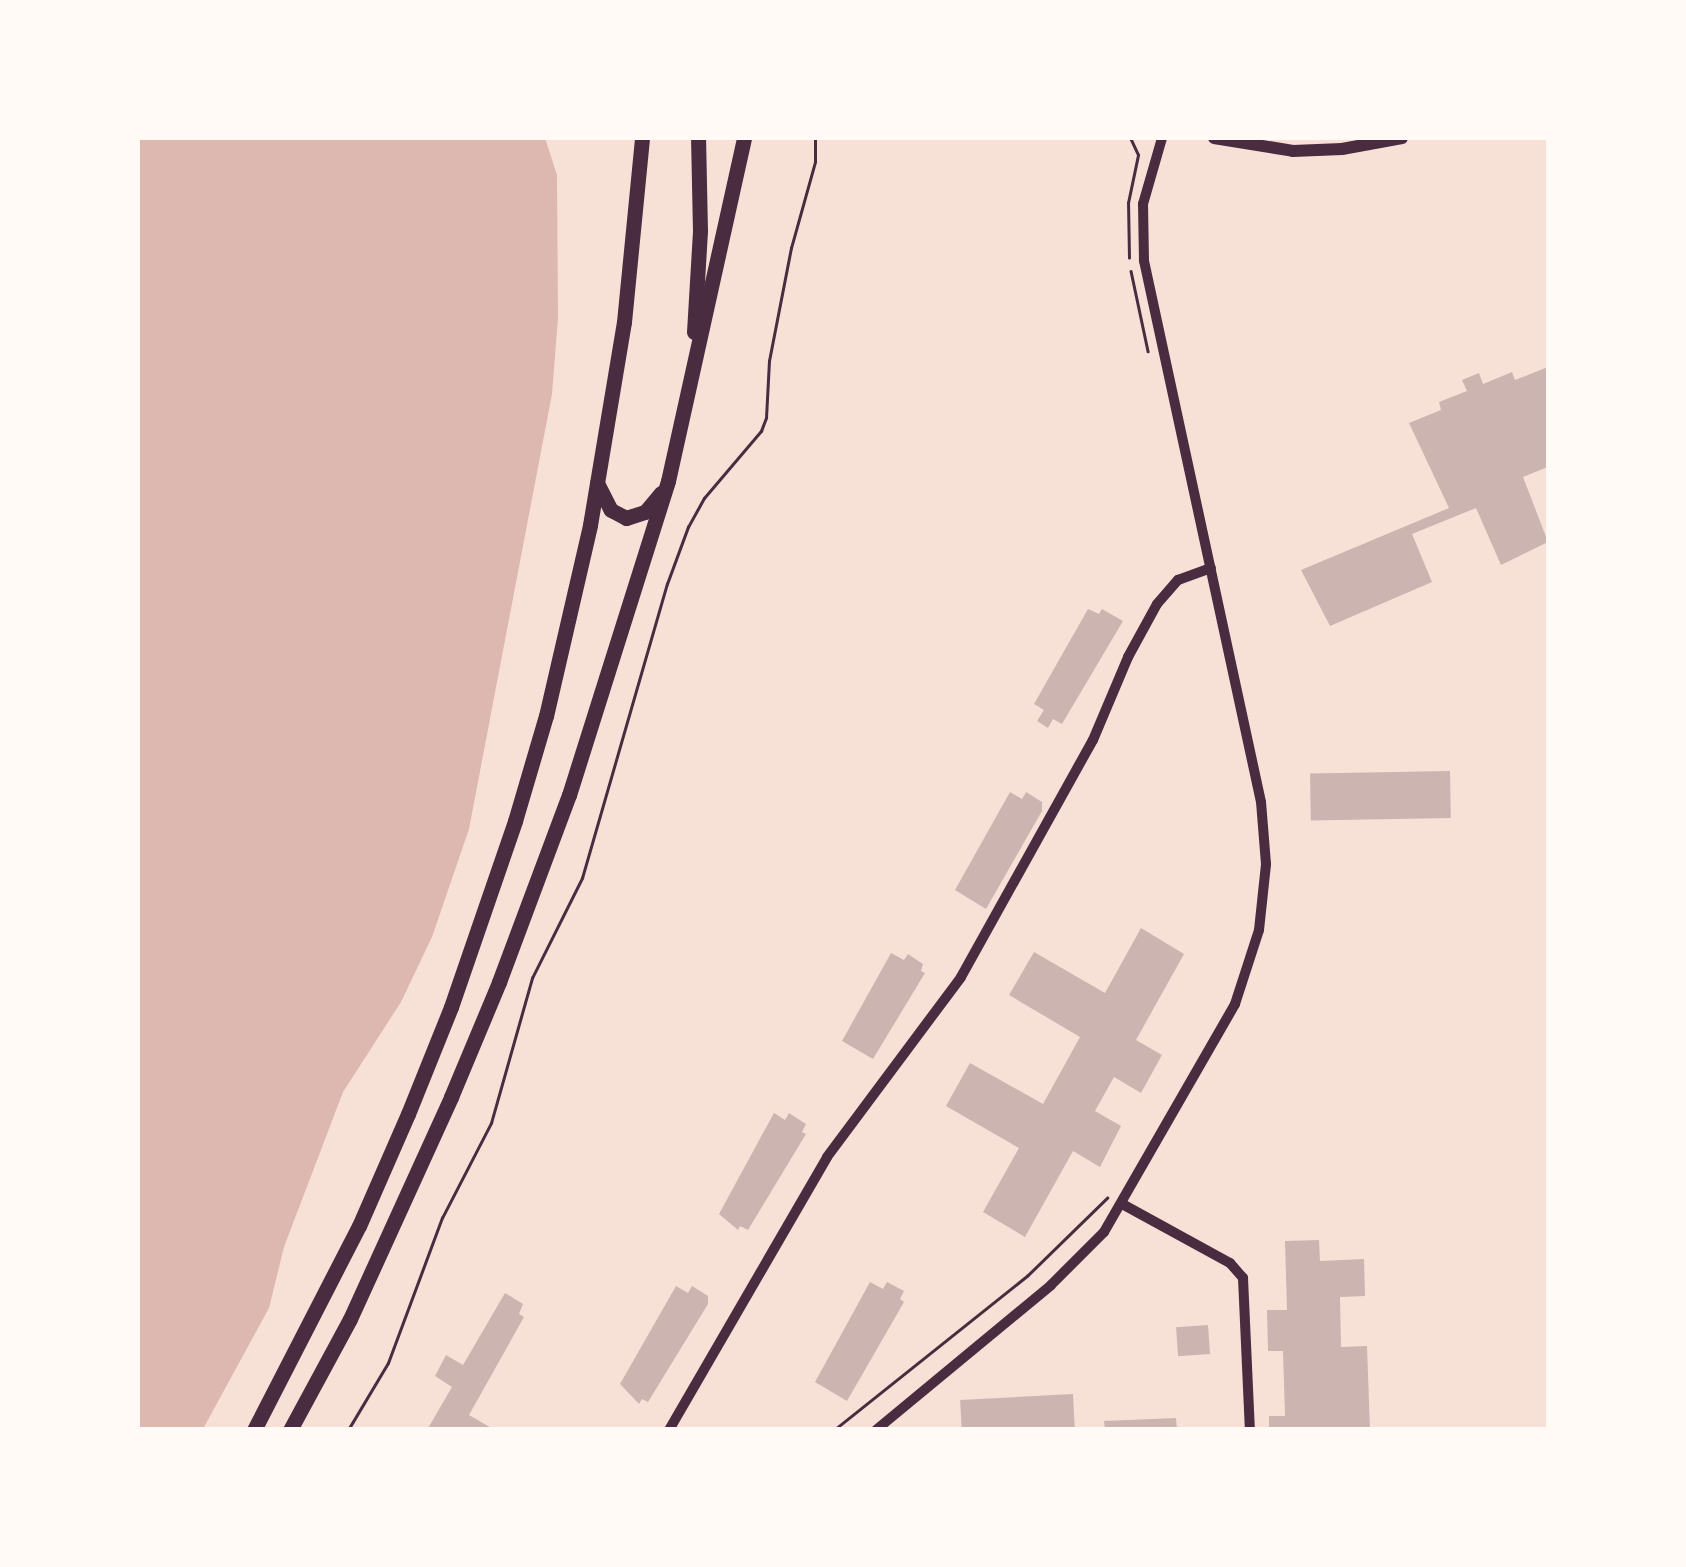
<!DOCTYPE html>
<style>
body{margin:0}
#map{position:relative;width:1686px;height:1567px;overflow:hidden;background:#f7e1d7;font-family:Cabin,sans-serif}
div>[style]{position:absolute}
.water>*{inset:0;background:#dcb8b0}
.building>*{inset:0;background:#ccb4b1;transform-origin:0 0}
.path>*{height:2.5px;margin:-1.25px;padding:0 1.25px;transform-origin:1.25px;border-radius:1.25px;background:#4a2c40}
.minor>*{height:10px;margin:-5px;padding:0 5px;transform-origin:5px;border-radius:5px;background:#4a2c40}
.tertiary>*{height:12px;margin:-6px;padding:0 6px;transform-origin:6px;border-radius:6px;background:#4a2c40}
.trunk>*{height:15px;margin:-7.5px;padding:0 7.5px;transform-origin:7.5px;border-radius:7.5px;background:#4a2c40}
span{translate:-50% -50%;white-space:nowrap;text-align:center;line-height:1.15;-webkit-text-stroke:10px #fffaf5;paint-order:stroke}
.frame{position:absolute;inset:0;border:140px solid #fffaf5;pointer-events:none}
</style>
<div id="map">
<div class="water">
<div style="clip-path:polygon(138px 138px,545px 138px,557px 175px,558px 318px,552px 394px,469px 829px,432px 937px,401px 1002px,343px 1092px,284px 1247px,269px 1308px,203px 1429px,138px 1429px)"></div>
</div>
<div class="building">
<div style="clip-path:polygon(1548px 367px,1548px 467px,1523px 477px,1548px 542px,1501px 565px,1476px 508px,1412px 534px,1432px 582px,1330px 626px,1301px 570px,1449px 508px,1409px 423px,1441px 410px,1439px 402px,1467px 391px,1462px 380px,1479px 373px,1483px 384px,1512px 372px,1515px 380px)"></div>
<div style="clip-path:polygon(1088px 609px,1099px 614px,1102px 609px,1123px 621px,1062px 724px,1053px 719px,1048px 728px,1037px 721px,1044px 710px,1034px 704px)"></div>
<div style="left:1450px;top:771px;width:47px;height:140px;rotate:89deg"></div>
<div style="clip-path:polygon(1010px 792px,1022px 799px,1026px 792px,1042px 802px,1042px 811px,986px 909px,955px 890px)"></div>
<div style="clip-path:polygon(1141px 928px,1184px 954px,1136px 1040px,1162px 1055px,1141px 1093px,1114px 1077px,1095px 1111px,1121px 1126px,1100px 1167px,1073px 1151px,1025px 1237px,983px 1212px,1019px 1148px,946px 1106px,970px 1063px,1043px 1104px,1080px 1037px,1009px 995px,1034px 952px,1105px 993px)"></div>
<div style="clip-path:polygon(891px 953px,904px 960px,908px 954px,923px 964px,921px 971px,925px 973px,873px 1059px,842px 1041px)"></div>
<div style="clip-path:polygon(774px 1113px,785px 1120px,789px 1113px,806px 1124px,802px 1132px,806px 1134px,748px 1230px,740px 1226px,738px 1230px,719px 1214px)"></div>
<div style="clip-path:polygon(1319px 1240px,1320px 1261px,1364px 1259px,1365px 1296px,1340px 1297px,1341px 1347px,1367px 1346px,1370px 1430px,1269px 1430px,1269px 1416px,1285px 1416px,1283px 1351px,1268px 1351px,1267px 1310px,1287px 1310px,1285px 1241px)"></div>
<div style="clip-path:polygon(870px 1282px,883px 1289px,887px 1282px,904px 1291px,900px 1299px,904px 1302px,847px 1401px,815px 1382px)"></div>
<div style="clip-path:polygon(676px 1286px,688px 1293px,692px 1286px,708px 1296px,708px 1304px,648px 1402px,642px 1399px,639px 1404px,620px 1384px)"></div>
<div style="clip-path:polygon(505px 1293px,523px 1304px,519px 1314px,524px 1317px,469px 1415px,495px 1430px,427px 1430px,452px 1387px,435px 1376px,446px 1355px,463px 1365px)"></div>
<div style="left:1208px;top:1325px;width:29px;height:32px;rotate:86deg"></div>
<div style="left:1073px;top:1394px;width:36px;height:113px;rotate:87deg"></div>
<div style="clip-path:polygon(1176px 1418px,1177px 1430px,1105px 1430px,1104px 1421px)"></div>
</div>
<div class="path">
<div style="left:1129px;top:258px;width:55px;rotate:-91deg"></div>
<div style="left:1128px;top:203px;width:49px;rotate:-78.2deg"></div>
<div style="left:1138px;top:155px;width:19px;rotate:-115deg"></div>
<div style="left:1131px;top:271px;width:82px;rotate:78deg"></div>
<div style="left:348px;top:1430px;width:78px;rotate:-59.2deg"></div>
<div style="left:388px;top:1363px;width:155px;rotate:-69.6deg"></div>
<div style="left:442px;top:1218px;width:107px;rotate:-62.7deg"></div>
<div style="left:491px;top:1123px;width:151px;rotate:-74.2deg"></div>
<div style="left:532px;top:978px;width:112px;rotate:-63.4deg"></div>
<div style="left:582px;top:878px;width:306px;rotate:-73.9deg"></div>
<div style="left:667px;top:584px;width:61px;rotate:-69.8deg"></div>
<div style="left:688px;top:527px;width:33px;rotate:-61deg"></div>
<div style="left:704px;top:498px;width:88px;rotate:-49.6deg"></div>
<div style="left:761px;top:431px;width:14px;rotate:-69deg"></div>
<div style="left:766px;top:418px;width:57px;rotate:-87deg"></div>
<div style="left:769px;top:361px;width:115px;rotate:-79deg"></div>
<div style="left:791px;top:248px;width:89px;rotate:-74.4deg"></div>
<div style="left:815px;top:162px;width:24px;rotate:-90deg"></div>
<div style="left:834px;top:1430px;width:247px;rotate:-38.6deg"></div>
<div style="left:1027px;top:1276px;width:112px;rotate:-44.3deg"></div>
</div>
<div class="minor">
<div style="left:1124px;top:1205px;width:121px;rotate:28.7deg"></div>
<div style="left:1230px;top:1263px;width:20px;rotate:49deg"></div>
<div style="left:1243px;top:1278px;width:152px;rotate:87.4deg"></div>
<div style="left:669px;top:1430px;width:315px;rotate:-59.9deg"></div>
<div style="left:827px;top:1157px;width:224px;rotate:-53.3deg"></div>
<div style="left:961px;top:977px;width:271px;rotate:-60.9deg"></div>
<div style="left:1093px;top:740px;width:90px;rotate:-67.1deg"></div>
<div style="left:1128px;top:657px;width:60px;rotate:-61.3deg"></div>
<div style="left:1157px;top:604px;width:32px;rotate:-49deg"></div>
<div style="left:1178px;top:580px;width:35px;rotate:-20deg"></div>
<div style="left:876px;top:1430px;width:227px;rotate:-39.6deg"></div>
<div style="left:1051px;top:1285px;width:75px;rotate:-45deg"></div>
<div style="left:1104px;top:1232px;width:263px;rotate:-60.1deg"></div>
<div style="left:1235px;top:1004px;width:78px;rotate:-72deg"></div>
<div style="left:1259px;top:930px;width:66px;rotate:-83.9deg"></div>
<div style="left:1266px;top:864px;width:62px;rotate:-94.6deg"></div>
<div style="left:1261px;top:802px;width:554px;rotate:-102.2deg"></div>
<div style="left:1144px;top:261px;width:57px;rotate:-91deg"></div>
<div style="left:1143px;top:204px;width:69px;rotate:-73.9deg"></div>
</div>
<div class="tertiary">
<div style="left:1214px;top:138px;width:80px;rotate:9.3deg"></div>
<div style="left:1293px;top:151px;width:49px;rotate:-2.3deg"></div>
<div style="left:1342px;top:149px;width:61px;rotate:-10.4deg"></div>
</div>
<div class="trunk">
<div style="left:694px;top:332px;width:101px;rotate:-86.6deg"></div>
<div style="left:700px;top:231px;width:93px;rotate:-91.2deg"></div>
<div style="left:597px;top:483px;width:30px;rotate:63deg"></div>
<div style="left:611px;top:510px;width:17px;rotate:28deg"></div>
<div style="left:626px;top:518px;width:20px;rotate:-18deg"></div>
<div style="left:645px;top:512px;width:25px;rotate:-50deg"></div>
<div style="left:254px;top:1430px;width:229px;rotate:-62.8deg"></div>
<div style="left:359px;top:1226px;width:122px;rotate:-66.4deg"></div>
<div style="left:408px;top:1114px;width:115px;rotate:-68.1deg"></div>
<div style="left:451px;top:1007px;width:197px;rotate:-71deg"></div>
<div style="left:515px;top:821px;width:109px;rotate:-73.6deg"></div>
<div style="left:546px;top:716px;width:196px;rotate:-77deg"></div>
<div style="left:590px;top:525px;width:206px;rotate:-80.5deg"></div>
<div style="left:624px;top:322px;width:185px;rotate:-84.4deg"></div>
<div style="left:290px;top:1430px;width:126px;rotate:-61.6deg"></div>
<div style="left:350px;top:1319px;width:244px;rotate:-65.5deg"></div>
<div style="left:451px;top:1097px;width:125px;rotate:-67.3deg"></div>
<div style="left:499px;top:982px;width:200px;rotate:-69.5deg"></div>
<div style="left:569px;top:795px;width:329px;rotate:-72.5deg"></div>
<div style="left:668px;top:481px;width:351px;rotate:-77.5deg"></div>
</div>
<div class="frame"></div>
</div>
